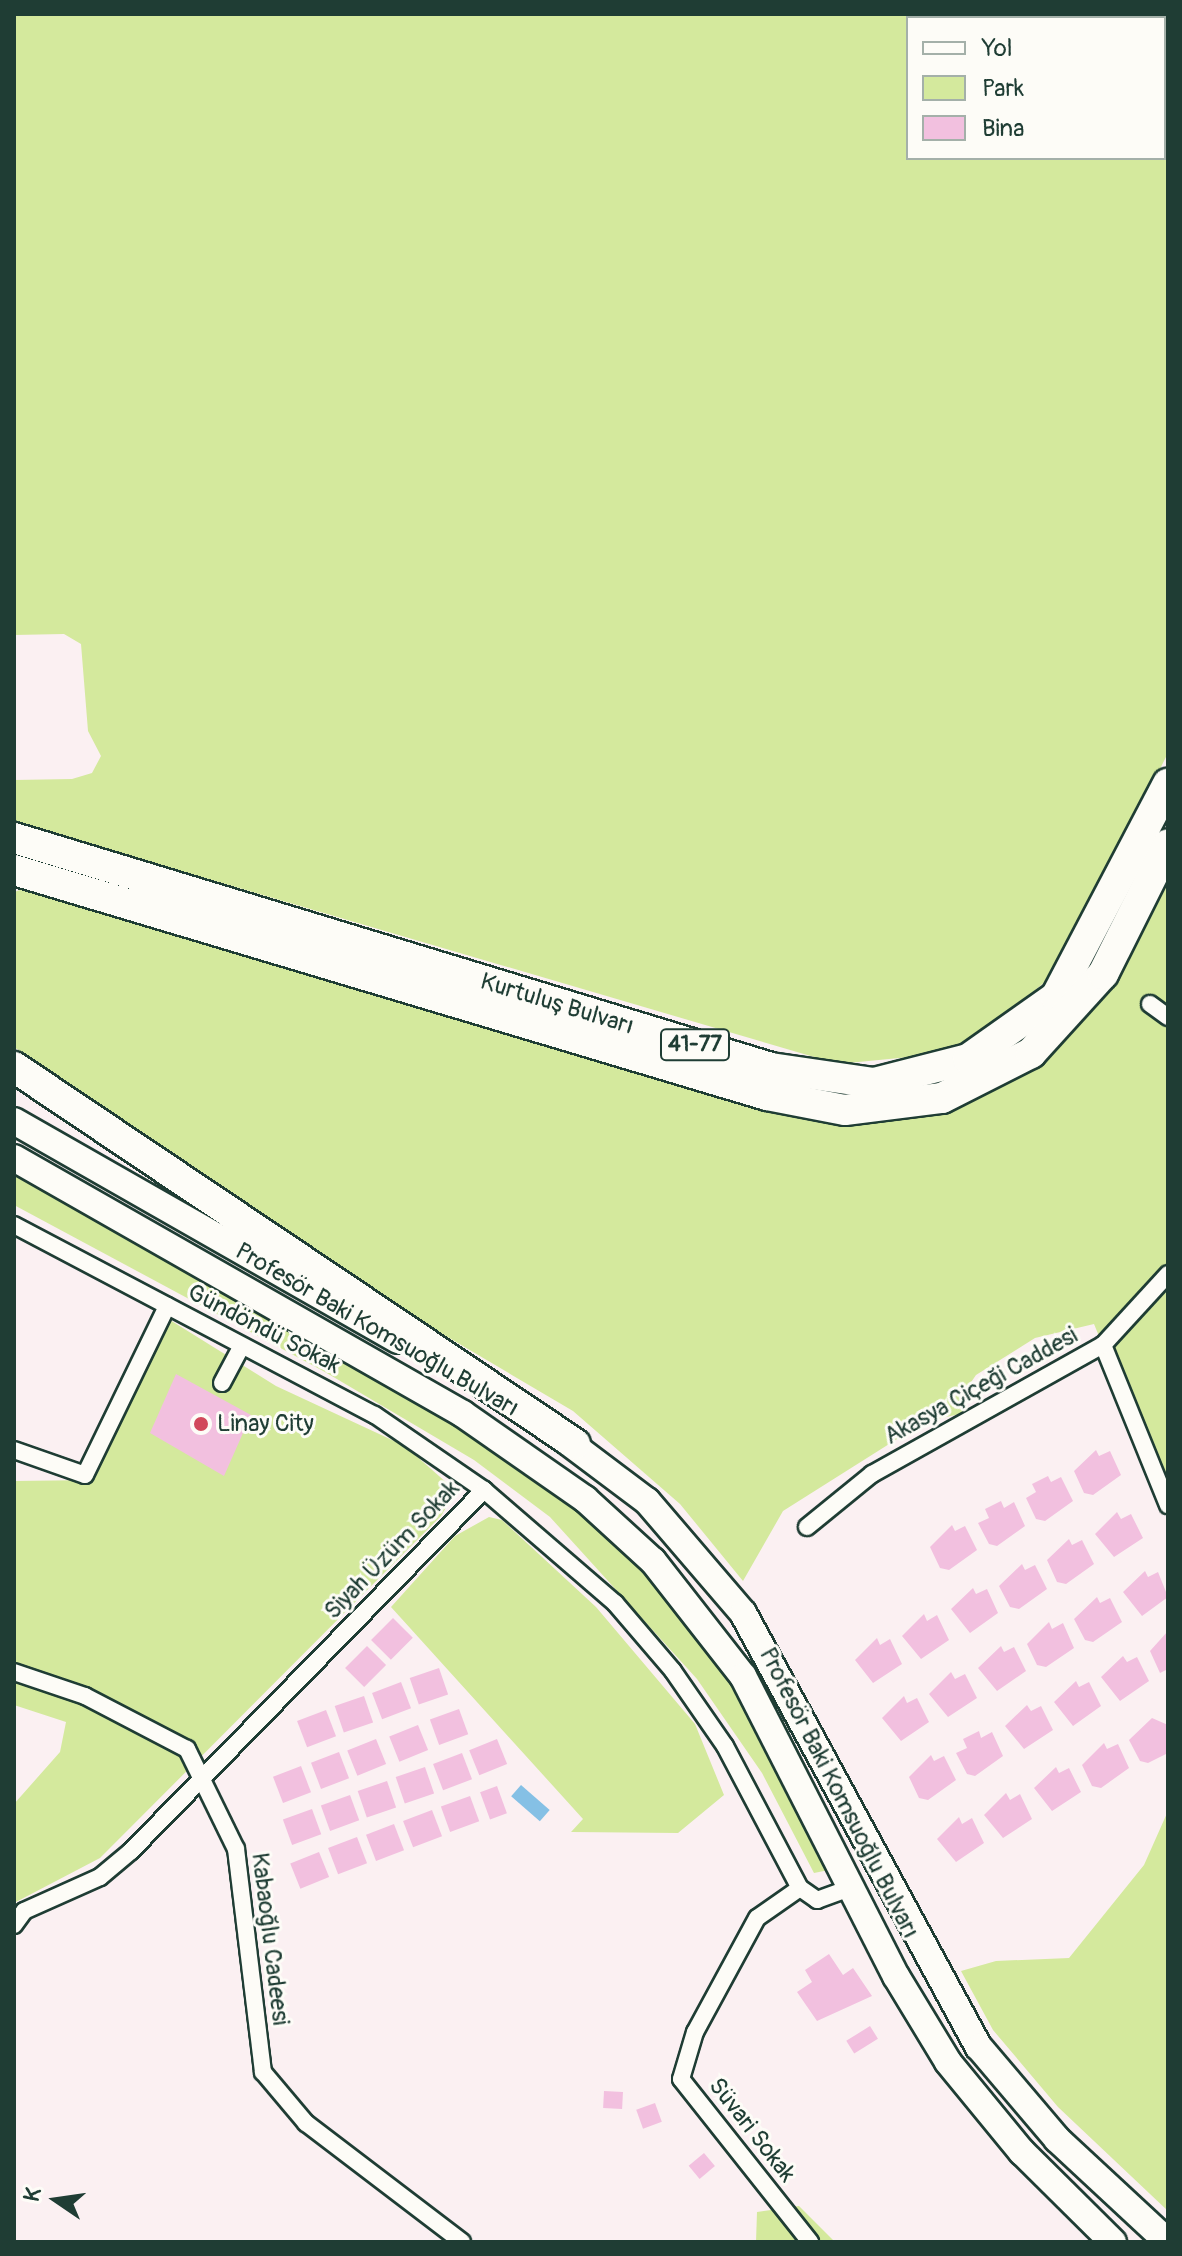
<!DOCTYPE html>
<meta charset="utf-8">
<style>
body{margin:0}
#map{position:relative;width:1182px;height:2256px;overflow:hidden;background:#fbf0f2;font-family:Pangolin,sans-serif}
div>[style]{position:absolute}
.green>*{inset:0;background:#d4e99d}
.water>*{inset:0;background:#85c0e5;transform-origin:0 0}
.building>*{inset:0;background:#f2c0df;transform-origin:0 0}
.roads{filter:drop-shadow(2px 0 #1f3d34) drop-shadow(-2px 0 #1f3d34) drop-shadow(0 2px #1f3d34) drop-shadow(0 -2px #1f3d34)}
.street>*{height:16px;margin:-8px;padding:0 8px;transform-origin:8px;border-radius:8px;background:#fdfcf7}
.primary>*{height:26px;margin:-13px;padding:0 13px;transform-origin:13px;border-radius:13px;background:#fdfcf7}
.highway>*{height:30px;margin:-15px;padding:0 15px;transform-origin:15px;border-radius:15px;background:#fdfcf7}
.dots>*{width:22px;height:22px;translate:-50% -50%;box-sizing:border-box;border:4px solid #fdfcf7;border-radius:50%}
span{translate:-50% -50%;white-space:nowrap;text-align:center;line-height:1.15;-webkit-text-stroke:6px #fdfcf7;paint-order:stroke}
.shield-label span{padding:2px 6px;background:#fdfcf7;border:2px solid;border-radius:6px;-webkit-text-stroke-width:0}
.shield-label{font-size:22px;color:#1f3d34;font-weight:700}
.street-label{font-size:24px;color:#1f3d34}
.poi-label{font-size:24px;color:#1f3d34}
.left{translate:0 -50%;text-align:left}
.frame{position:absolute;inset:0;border:16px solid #1f3d34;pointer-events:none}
.legend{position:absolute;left:906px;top:16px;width:260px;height:144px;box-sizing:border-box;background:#fdfcf7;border:2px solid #a4b0a9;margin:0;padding:10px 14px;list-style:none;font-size:24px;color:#1f3d34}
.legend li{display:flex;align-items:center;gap:16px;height:40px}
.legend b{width:40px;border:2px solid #a4b0a9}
.north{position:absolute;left:16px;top:2160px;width:80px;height:80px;-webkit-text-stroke:6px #fdfcf7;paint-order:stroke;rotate:283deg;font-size:22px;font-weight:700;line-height:32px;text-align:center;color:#1f3d34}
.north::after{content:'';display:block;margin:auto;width:28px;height:36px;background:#1f3d34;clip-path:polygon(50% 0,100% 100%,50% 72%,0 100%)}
</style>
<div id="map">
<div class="green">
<div style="clip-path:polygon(evenodd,14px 14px,1168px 14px,1168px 753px,1058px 971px,979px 1037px,930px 1055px,838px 1064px,14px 822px,14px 780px,72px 779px,92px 773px,101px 756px,88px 731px,81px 644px,64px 634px,14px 635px,14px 14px,908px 18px,1164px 18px,1164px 158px,908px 158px,908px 18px)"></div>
<div style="clip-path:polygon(1168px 869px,1168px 1505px,1094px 1324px,1035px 1338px,976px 1375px,961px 1397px,964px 1413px,924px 1422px,783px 1511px,743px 1581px,680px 1504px,573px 1411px,412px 1316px,14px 1047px,14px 892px,20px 890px,58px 894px,831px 1118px,1030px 1064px)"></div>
<div style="clip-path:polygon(14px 1175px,440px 1411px,559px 1489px,647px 1569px,742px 1692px,829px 1870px,814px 1873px,762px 1773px,697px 1679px,550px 1517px,474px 1460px,325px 1372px,14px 1205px)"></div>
<div style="clip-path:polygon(170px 1320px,276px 1386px,405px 1446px,456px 1491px,441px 1516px,100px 1858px,14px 1903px,14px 1804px,60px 1752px,66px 1722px,14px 1705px,14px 1481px,94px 1480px)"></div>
<div style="clip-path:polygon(489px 1517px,502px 1520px,596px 1607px,695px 1724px,724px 1795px,678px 1833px,571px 1832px,583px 1819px,391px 1607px,455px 1536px)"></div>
<div style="clip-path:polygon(1168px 1811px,1168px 2211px,1058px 2107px,993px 2030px,961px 1971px,996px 1961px,1069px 1958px,1144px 1865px)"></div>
<div style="clip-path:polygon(799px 2206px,835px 2242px,756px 2242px,757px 2212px)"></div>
</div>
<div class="water">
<div style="left:521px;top:1785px;width:38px;height:15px;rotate:41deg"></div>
</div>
<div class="building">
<div style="clip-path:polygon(176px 1374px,251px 1415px,224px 1476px,150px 1433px)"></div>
<div style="clip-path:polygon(1096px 1450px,1099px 1456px,1110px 1451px,1121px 1475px,1093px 1495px,1084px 1493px,1074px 1471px)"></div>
<div style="clip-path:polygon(1048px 1476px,1051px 1482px,1061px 1477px,1073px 1501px,1045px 1521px,1036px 1519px,1026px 1498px,1036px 1492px,1032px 1484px)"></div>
<div style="clip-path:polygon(1001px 1501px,1004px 1508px,1014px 1502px,1025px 1526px,997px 1546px,989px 1544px,978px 1523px,989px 1518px,985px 1509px)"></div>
<div style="clip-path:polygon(1117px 1512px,1121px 1519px,1131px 1514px,1143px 1538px,1114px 1557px,1095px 1534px)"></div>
<div style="clip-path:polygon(952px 1525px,955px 1531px,965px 1526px,977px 1550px,949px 1570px,940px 1568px,930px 1547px)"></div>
<div style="clip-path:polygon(1069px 1539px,1072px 1545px,1082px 1540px,1094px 1564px,1066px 1584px,1057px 1582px,1047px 1560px)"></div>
<div style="clip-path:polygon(1022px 1564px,1025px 1570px,1035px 1565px,1047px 1589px,1019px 1609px,1010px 1607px,999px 1586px)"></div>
<div style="clip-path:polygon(1145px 1571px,1148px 1577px,1158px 1572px,1168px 1597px,1142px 1616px,1123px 1592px)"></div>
<div style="clip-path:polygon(973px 1588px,976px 1594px,987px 1589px,998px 1613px,970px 1633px,951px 1609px)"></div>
<div style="clip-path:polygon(1097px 1597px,1100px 1603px,1110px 1598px,1122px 1622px,1093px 1642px,1085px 1640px,1074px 1619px)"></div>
<div style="clip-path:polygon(924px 1614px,927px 1621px,937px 1615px,949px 1640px,921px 1659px,902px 1636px)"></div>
<div style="left:393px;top:1618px;width:28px;height:31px;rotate:45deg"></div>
<div style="clip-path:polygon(1049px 1622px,1052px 1629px,1063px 1623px,1074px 1648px,1046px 1667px,1037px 1665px,1027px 1644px)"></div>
<div style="clip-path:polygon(1168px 1631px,1168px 1669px,1160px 1673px,1150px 1651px)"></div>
<div style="clip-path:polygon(877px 1638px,880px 1645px,890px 1639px,902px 1664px,873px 1683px,855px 1660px)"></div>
<div style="left:367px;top:1646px;width:27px;height:31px;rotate:45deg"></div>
<div style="clip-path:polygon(1001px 1646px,1004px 1652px,1014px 1647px,1026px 1671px,997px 1691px,978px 1668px)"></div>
<div style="clip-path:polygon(1123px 1656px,1127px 1662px,1137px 1657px,1149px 1681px,1120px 1701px,1101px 1677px)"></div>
<div style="left:439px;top:1668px;width:28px;height:31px;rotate:71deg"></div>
<div style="clip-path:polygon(951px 1672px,955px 1679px,965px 1674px,977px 1698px,948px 1717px,929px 1694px)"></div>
<div style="clip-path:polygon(1076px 1681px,1079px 1687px,1089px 1682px,1101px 1706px,1073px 1726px,1054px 1702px)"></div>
<div style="left:401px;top:1682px;width:28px;height:31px;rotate:69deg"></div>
<div style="left:364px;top:1696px;width:28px;height:31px;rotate:71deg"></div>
<div style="clip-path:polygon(904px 1696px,907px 1703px,917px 1698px,929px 1722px,901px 1741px,882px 1718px)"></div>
<div style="clip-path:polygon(1027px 1705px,1031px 1711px,1041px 1706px,1053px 1730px,1024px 1749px,1005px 1726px)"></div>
<div style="left:459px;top:1709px;width:27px;height:31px;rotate:70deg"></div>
<div style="left:326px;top:1710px;width:28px;height:31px;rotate:69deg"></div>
<div style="clip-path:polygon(1152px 1718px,1168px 1725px,1168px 1753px,1148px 1763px,1140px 1761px,1129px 1740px)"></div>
<div style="left:418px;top:1725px;width:27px;height:31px;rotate:68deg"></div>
<div style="clip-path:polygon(979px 1731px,981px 1738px,992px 1732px,1003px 1756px,975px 1776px,967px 1774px,956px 1753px,967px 1748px,963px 1739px)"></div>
<div style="left:376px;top:1739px;width:27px;height:31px;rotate:68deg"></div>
<div style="left:497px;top:1739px;width:27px;height:30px;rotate:68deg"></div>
<div style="clip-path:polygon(1104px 1743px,1107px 1749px,1118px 1744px,1129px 1768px,1101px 1788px,1092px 1786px,1082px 1765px)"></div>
<div style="left:339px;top:1752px;width:28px;height:30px;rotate:69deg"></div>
<div style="left:462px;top:1753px;width:28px;height:31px;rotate:69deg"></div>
<div style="clip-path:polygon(931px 1755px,934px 1761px,944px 1756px,956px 1780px,928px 1800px,919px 1798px,909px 1777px)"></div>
<div style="left:301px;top:1766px;width:28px;height:30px;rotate:69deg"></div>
<div style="left:425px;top:1767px;width:28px;height:31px;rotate:71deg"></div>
<div style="clip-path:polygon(1056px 1767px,1059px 1773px,1069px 1768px,1081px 1792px,1052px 1811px,1034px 1788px)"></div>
<div style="left:387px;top:1781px;width:28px;height:31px;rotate:71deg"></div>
<div style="left:497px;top:1786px;width:29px;height:18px;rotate:70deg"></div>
<div style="clip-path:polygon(1006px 1793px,1010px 1800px,1020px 1794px,1032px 1819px,1003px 1838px,984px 1815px)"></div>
<div style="left:350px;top:1795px;width:27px;height:31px;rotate:70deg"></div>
<div style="left:470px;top:1796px;width:27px;height:31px;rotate:70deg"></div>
<div style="left:312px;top:1809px;width:27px;height:31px;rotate:70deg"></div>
<div style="left:432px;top:1810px;width:28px;height:31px;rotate:69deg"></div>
<div style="clip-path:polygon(959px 1817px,962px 1824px,972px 1818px,984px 1843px,956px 1862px,937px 1839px)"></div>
<div style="left:394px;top:1824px;width:28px;height:30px;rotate:69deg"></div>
<div style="left:357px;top:1837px;width:28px;height:31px;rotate:69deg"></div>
<div style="left:319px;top:1852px;width:27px;height:31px;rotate:68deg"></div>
<div style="clip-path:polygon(829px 1954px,843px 1975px,853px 1968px,872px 1996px,817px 2021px,797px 1992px,812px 1982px,805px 1970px)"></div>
<div style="left:870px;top:2026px;width:15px;height:28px;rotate:58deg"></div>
<div style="left:604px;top:2091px;width:19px;height:17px;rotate:3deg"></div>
<div style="left:655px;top:2103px;width:20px;height:20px;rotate:70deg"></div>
<div style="left:704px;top:2153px;width:17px;height:20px;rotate:50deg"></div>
</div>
<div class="roads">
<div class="street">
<div style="left:1150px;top:1004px;width:22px;rotate:36deg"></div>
<div style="left:14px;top:1225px;width:408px;rotate:27.8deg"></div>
<div style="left:375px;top:1415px;width:132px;rotate:34.5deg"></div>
<div style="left:1103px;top:1345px;width:173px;rotate:67.9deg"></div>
<div style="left:222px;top:1383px;width:38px;rotate:-62deg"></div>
<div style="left:14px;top:1450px;width:75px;rotate:19.4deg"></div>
<div style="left:85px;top:1475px;width:188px;rotate:-64.1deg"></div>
<div style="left:807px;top:1527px;width:84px;rotate:-39.2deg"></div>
<div style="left:872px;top:1474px;width:265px;rotate:-29.2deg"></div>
<div style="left:1103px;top:1345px;width:96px;rotate:-47.5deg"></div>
<div style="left:14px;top:1672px;width:75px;rotate:18.7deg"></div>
<div style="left:85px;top:1696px;width:115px;rotate:27.5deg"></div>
<div style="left:187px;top:1749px;width:111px;rotate:63.9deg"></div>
<div style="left:236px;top:1849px;width:225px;rotate:83.1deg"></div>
<div style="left:263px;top:2072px;width:67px;rotate:49.9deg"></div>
<div style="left:306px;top:2123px;width:196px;rotate:37.3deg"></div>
<div style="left:800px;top:1888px;width:52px;rotate:145.1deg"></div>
<div style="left:757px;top:1918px;width:130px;rotate:118.5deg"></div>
<div style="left:695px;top:2032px;width:49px;rotate:106.6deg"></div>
<div style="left:681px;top:2079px;width:208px;rotate:51.6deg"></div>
<div style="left:14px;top:1925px;width:17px;rotate:-54deg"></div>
<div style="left:24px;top:1911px;width:83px;rotate:-24.1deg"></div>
<div style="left:100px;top:1877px;width:40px;rotate:-40deg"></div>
<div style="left:131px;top:1851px;width:505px;rotate:-45.64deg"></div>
<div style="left:484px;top:1490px;width:173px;rotate:40.8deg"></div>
<div style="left:615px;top:1603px;width:89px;rotate:49.5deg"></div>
<div style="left:673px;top:1671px;width:91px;rotate:55.3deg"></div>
<div style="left:725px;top:1746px;width:161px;rotate:62.2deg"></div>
<div style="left:800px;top:1888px;width:21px;rotate:35deg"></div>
<div style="left:817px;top:1900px;width:38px;rotate:-20deg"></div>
</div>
<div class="primary">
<div style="left:14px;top:1121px;width:442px;rotate:29.7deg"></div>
<div style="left:14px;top:1158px;width:517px;rotate:29.69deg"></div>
<div style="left:463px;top:1414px;width:149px;rotate:34.9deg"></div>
<div style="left:585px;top:1499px;width:92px;rotate:42.4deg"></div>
<div style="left:653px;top:1561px;width:146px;rotate:52deg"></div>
<div style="left:743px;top:1676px;width:337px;rotate:63deg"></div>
<div style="left:896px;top:1976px;width:100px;rotate:58.8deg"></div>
<div style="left:948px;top:2062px;width:117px;rotate:50.6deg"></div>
<div style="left:1022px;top:2152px;width:128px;rotate:44.7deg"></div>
<div style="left:559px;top:1435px;width:110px;rotate:36.9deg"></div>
<div style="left:647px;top:1501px;width:148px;rotate:49.4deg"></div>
<div style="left:743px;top:1613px;width:494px;rotate:61.5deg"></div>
<div style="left:979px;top:2047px;width:121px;rotate:49.7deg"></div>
<div style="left:1057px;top:2139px;width:151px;rotate:42.9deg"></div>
</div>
<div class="highway">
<div style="left:14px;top:838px;width:791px;rotate:16.9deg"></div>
<div style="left:771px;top:1068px;width:104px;rotate:8.3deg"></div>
<div style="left:874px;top:1083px;width:97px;rotate:-14.3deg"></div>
<div style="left:968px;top:1059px;width:108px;rotate:-35.2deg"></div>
<div style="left:1056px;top:997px;width:241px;rotate:-62.3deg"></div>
<div style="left:14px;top:870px;width:786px;rotate:16.64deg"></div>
<div style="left:767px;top:1095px;width:79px;rotate:10.9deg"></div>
<div style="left:845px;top:1110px;width:98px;rotate:-7.1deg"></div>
<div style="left:942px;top:1098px;width:100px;rotate:-26.8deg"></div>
<div style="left:1031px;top:1053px;width:107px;rotate:-47.7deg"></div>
<div style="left:1103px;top:974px;width:145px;rotate:-63.4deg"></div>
<div style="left:14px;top:1067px;width:676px;rotate:33.9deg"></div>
</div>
</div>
<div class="dots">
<div style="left:201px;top:1424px;background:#d1495b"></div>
</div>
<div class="shield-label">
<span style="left:695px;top:1045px">41-77</span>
</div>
<div class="street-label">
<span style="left:557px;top:1004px;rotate:17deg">Kurtuluş Bulvarı</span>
<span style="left:264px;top:1329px;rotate:27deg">Gündöndü Sokak</span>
<span style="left:377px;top:1330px;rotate:30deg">Profesör Baki Komsuoğlu Bulvarı</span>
<span style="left:981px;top:1386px;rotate:-29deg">Akasya Çiçeği Caddesi</span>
<span style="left:392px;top:1550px;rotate:-46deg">Siyah Üzüm Sokak</span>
<span style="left:839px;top:1793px;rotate:63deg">Profesör Baki Komsuoğlu Bulvarı</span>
<span style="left:270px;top:1939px;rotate:83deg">Kabaoğlu Cadeesi</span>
<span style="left:752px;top:2130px;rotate:52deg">Süvari Sokak</span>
</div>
<div class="poi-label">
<span class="left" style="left:217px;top:1424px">Linay City</span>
</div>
<div class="frame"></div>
<ul class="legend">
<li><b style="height:10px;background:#fdfcf7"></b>Yol</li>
<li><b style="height:22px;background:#d4e99d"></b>Park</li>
<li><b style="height:22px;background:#f2c0df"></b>Bina</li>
</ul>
<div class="north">K</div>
</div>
